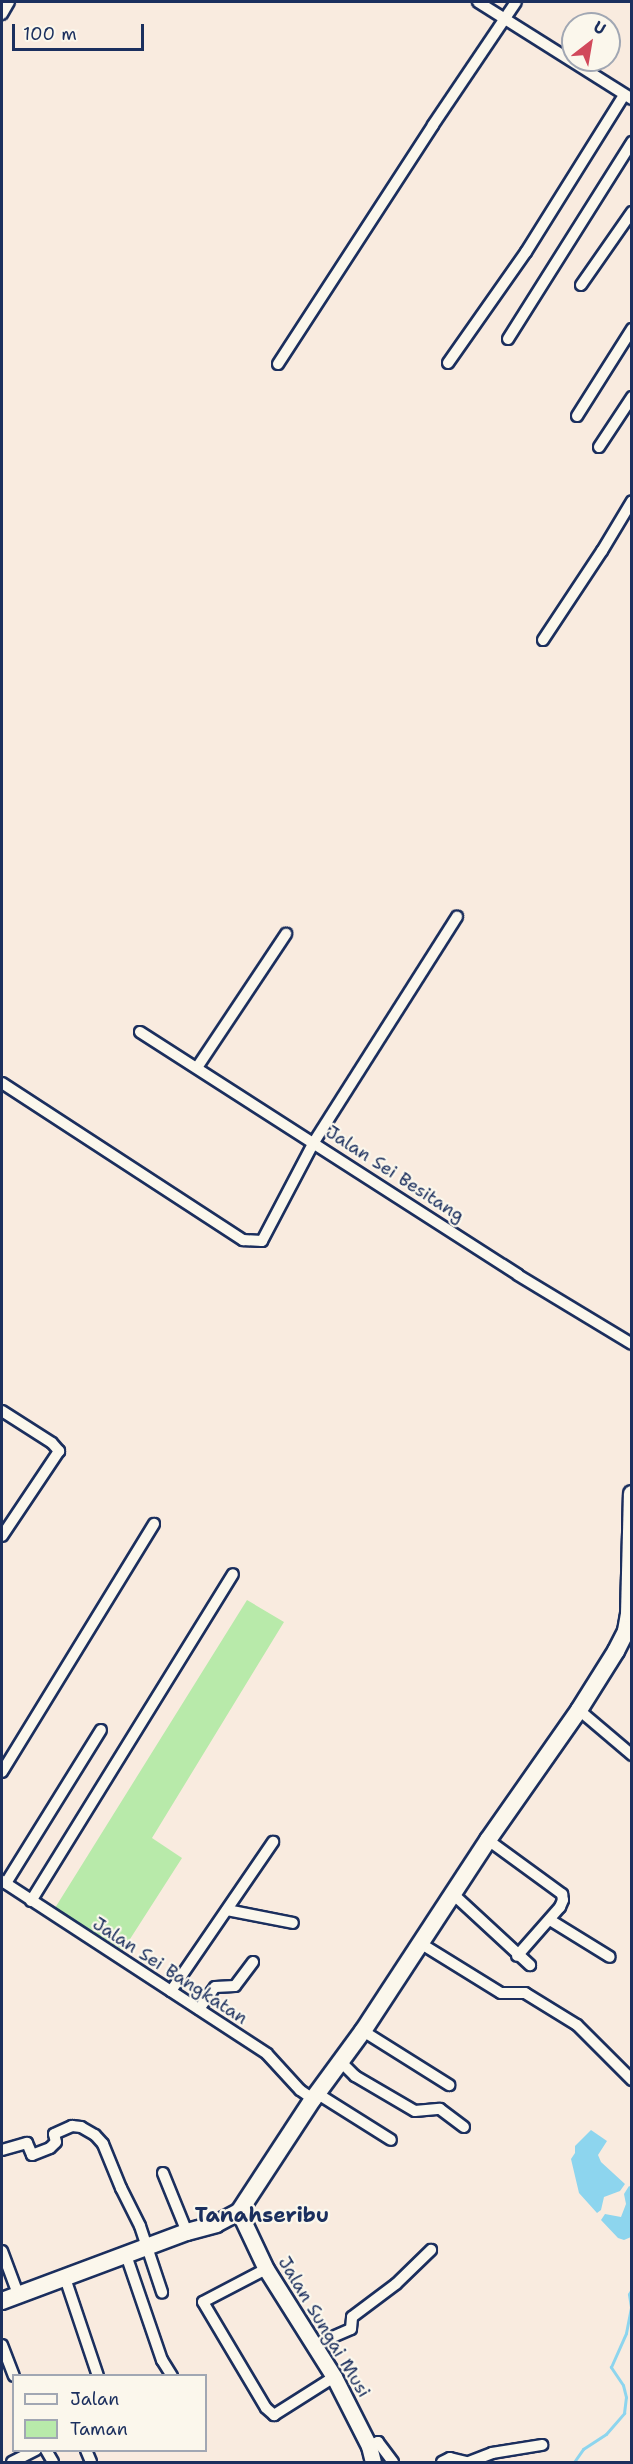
<!DOCTYPE html>
<style>
body{margin:0}
#map{position:relative;width:633px;height:2464px;overflow:hidden;background:#f9ebdf;font-family:"Shantell Sans",sans-serif}
div>[style]{position:absolute}
.green>*{inset:0;background:#b8eaaa}
.water>*{inset:0;background:#8dd5ee}
.stream>*{height:3px;margin:-1.5px;padding:0 1.5px;transform-origin:1.5px;border-radius:1.5px;background:#8dd5ee}
.roads{filter:drop-shadow(2px 0 #1b2f5e) drop-shadow(-2px 0 #1b2f5e) drop-shadow(0 2px #1b2f5e) drop-shadow(0 -2px #1b2f5e)}
.street>*{height:10px;margin:-5px;padding:0 5px;transform-origin:5px;border-radius:5px;background:#fbf7ec}
.secondary>*{height:15px;margin:-7.5px;padding:0 7.5px;transform-origin:7.5px;border-radius:7.5px;background:#fbf7ec}
.primary>*{height:16px;margin:-8px;padding:0 8px;transform-origin:8px;border-radius:8px;background:#fbf7ec}
span{translate:-50% -50%;white-space:nowrap;text-align:center;line-height:1.15;-webkit-text-stroke:4.5px #fbf7ec;paint-order:stroke}
.street-label{font-size:18px;color:#1b2f5e}
.quarter-label{font-size:21px;color:#1b2f5e;font-weight:700}
.frame{position:absolute;inset:0;border:3px solid #1b2f5e;pointer-events:none}
.legend{position:absolute;left:12px;top:2374px;width:195px;height:78px;box-sizing:border-box;background:#fbf7ec;border:2px solid #a1a7b3;margin:0;padding:8px 10px;list-style:none;font-size:18px;color:#1b2f5e}
.legend li{display:flex;align-items:center;gap:12px;height:30px}
.legend b{width:30px;border:2px solid #a1a7b3}
.north{position:absolute;left:561px;top:12px;width:60px;height:60px;box-sizing:border-box;background:#fbf7ec;border:2px solid #a1a7b3;border-radius:50%;rotate:31deg;font-size:16px;font-weight:700;line-height:24px;text-align:center;color:#1b2f5e}
.north::after{content:'';display:block;margin:auto;width:21px;height:27px;background:#d1495b;clip-path:polygon(50% 0,100% 100%,50% 72%,0 100%)}
.scale{position:absolute;left:12px;top:24px;width:132px;height:27px;box-sizing:border-box;border:3px solid #1b2f5e;border-top:0;padding-left:8px;font-size:18px;line-height:21px;white-space:nowrap;color:#1b2f5e;-webkit-text-stroke:4px #fbf7ec;paint-order:stroke}
</style>
<div id="map">
<div class="green">
<div style="clip-path:polygon(247px 1600px,284px 1622px,152px 1838px,182px 1858px,123px 1950px,55px 1908px)"></div>
</div>
<div class="water">
<div style="clip-path:polygon(591px 2130px,607px 2141px,598px 2155px,601px 2162px,625px 2184px,620px 2191px,604px 2197px,601px 2210px,597px 2213px,579px 2193px,571px 2159px,575px 2153px,575px 2146px)"></div>
<div style="clip-path:polygon(629px 2186px,631px 2187px,631px 2237px,624px 2240px,618px 2238px,601px 2220px,605px 2214px,621px 2217px,626px 2204px,624px 2194px)"></div>
</div>
<div class="stream">
<div style="left:574px;top:2462px;width:16px;rotate:-55deg"></div>
<div style="left:583px;top:2449px;width:27px;rotate:-33deg"></div>
<div style="left:606px;top:2434px;width:28px;rotate:-49deg"></div>
<div style="left:624px;top:2413px;width:16px;rotate:-83deg"></div>
<div style="left:626px;top:2397px;width:12px;rotate:-104deg"></div>
<div style="left:623px;top:2385px;width:22px;rotate:-124deg"></div>
<div style="left:611px;top:2367px;width:37px;rotate:-66deg"></div>
<div style="left:626px;top:2333px;width:26px;rotate:-79deg"></div>
<div style="left:631px;top:2307px;width:13px;rotate:-99deg"></div>
<div style="left:629px;top:2294px;width:6px;rotate:-59deg"></div>
</div>
<div class="roads">
<div class="street">
<div style="left:478px;top:2px;width:182px;rotate:32.2deg"></div>
<div style="left:2px;top:14px;width:14px;rotate:-60deg"></div>
<div style="left:581px;top:285px;width:89px;rotate:-55.1deg"></div>
<div style="left:508px;top:339px;width:233px;rotate:-57.8deg"></div>
<div style="left:448px;top:363px;width:136px;rotate:-54.9deg"></div>
<div style="left:526px;top:252px;width:185px;rotate:-58deg"></div>
<div style="left:278px;top:364px;width:285px;rotate:-57deg"></div>
<div style="left:433px;top:125px;width:148px;rotate:-56deg"></div>
<div style="left:577px;top:416px;width:103px;rotate:-57.7deg"></div>
<div style="left:599px;top:447px;width:60px;rotate:-56.6deg"></div>
<div style="left:543px;top:640px;width:107px;rotate:-56.5deg"></div>
<div style="left:602px;top:551px;width:58px;rotate:-59deg"></div>
<div style="left:140px;top:1032px;width:449px;rotate:32.7deg"></div>
<div style="left:518px;top:1275px;width:133px;rotate:31.2deg"></div>
<div style="left:198px;top:1066px;width:159px;rotate:-56.3deg"></div>
<div style="left:2px;top:1083px;width:288px;rotate:33.1deg"></div>
<div style="left:243px;top:1240px;width:19px;rotate:3deg"></div>
<div style="left:262px;top:1241px;width:112px;rotate:-62.3deg"></div>
<div style="left:314px;top:1142px;width:267px;rotate:-57.6deg"></div>
<div style="left:2px;top:1411px;width:59px;rotate:32.6deg"></div>
<div style="left:52px;top:1443px;width:11px;rotate:49deg"></div>
<div style="left:59px;top:1451px;width:102px;rotate:123.8deg"></div>
<div style="left:579px;top:1710px;width:70px;rotate:40.3deg"></div>
<div style="left:2px;top:1772px;width:291px;rotate:-58.5deg"></div>
<div style="left:488px;top:1840px;width:92px;rotate:36.1deg"></div>
<div style="left:562px;top:1894px;width:6px;rotate:81deg"></div>
<div style="left:563px;top:1900px;width:8px;rotate:113deg"></div>
<div style="left:560px;top:1907px;width:65px;rotate:131.3deg"></div>
<div style="left:2px;top:1881px;width:316px;rotate:33.1deg"></div>
<div style="left:267px;top:2054px;width:49px;rotate:47.5deg"></div>
<div style="left:300px;top:2090px;width:16px;rotate:35deg"></div>
<div style="left:6px;top:1883px;width:180px;rotate:-58.2deg"></div>
<div style="left:453px;top:1894px;width:105px;rotate:42.7deg"></div>
<div style="left:31px;top:1901px;width:384px;rotate:-58.3deg"></div>
<div style="left:227px;top:1910px;width:67px;rotate:11.1deg"></div>
<div style="left:550px;top:1920px;width:70px;rotate:31.7deg"></div>
<div style="left:420px;top:1943px;width:95px;rotate:31.7deg"></div>
<div style="left:501px;top:1993px;width:24px"></div>
<div style="left:525px;top:1993px;width:61px;rotate:31.6deg"></div>
<div style="left:577px;top:2025px;width:78px;rotate:45deg"></div>
<div style="left:171px;top:1991px;width:181px;rotate:-55.6deg"></div>
<div style="left:199px;top:2009px;width:27px;rotate:-54deg"></div>
<div style="left:215px;top:1987px;width:20px;rotate:-3deg"></div>
<div style="left:235px;top:1986px;width:30px;rotate:-53deg"></div>
<div style="left:363px;top:2031px;width:102px;rotate:32.1deg"></div>
<div style="left:341px;top:2062px;width:20px;rotate:45deg"></div>
<div style="left:355px;top:2076px;width:69px;rotate:30.3deg"></div>
<div style="left:415px;top:2111px;width:25px;rotate:-5deg"></div>
<div style="left:440px;top:2109px;width:30px;rotate:37deg"></div>
<div style="left:318px;top:2094px;width:86px;rotate:32.2deg"></div>
<div style="left:2px;top:2150px;width:26px;rotate:-16deg"></div>
<div style="left:27px;top:2143px;width:13px;rotate:67deg"></div>
<div style="left:32px;top:2155px;width:19px;rotate:-21deg"></div>
<div style="left:50px;top:2148px;width:8px;rotate:-45deg"></div>
<div style="left:56px;top:2142px;width:8px;rotate:-104deg"></div>
<div style="left:54px;top:2134px;width:20px;rotate:-24deg"></div>
<div style="left:72px;top:2126px;width:9px;rotate:6deg"></div>
<div style="left:81px;top:2127px;width:16px;rotate:30deg"></div>
<div style="left:95px;top:2135px;width:12px;rotate:48deg"></div>
<div style="left:103px;top:2144px;width:48px;rotate:67.8deg"></div>
<div style="left:121px;top:2188px;width:42px;rotate:63.4deg"></div>
<div style="left:140px;top:2226px;width:70px;rotate:71.6deg"></div>
<div style="left:163px;top:2173px;width:64px;rotate:67.9deg"></div>
<div style="left:2px;top:2251px;width:46px;rotate:69.6deg"></div>
<div style="left:126px;top:2255px;width:111px;rotate:71.1deg"></div>
<div style="left:162px;top:2360px;width:19px;rotate:58deg"></div>
<div style="left:266px;top:2269px;width:71px;rotate:152.4deg"></div>
<div style="left:203px;top:2302px;width:123px;rotate:59.3deg"></div>
<div style="left:266px;top:2408px;width:11px;rotate:41deg"></div>
<div style="left:274px;top:2415px;width:71px;rotate:-32.3deg"></div>
<div style="left:65px;top:2278px;width:103px;rotate:71.4deg"></div>
<div style="left:2px;top:2345px;width:33px;rotate:69deg"></div>
<div style="left:314px;top:2345px;width:40px;rotate:-23.4deg"></div>
<div style="left:351px;top:2329px;width:12px;rotate:-85deg"></div>
<div style="left:352px;top:2317px;width:55px;rotate:-36.9deg"></div>
<div style="left:396px;top:2284px;width:49px;rotate:-44.2deg"></div>
<div style="left:369px;top:2446px;width:10px;rotate:-24deg"></div>
<div style="left:378px;top:2442px;width:25px;rotate:53deg"></div>
<div style="left:46px;top:2450px;width:14px;rotate:60deg"></div>
<div style="left:86px;top:2450px;width:13px;rotate:67deg"></div>
<div style="left:12px;top:2462px;width:27px;rotate:-27deg"></div>
<div style="left:442px;top:2462px;width:9px;rotate:-27deg"></div>
<div style="left:450px;top:2458px;width:16px;rotate:14deg"></div>
<div style="left:469px;top:2462px;width:25px;rotate:-21deg"></div>
<div style="left:492px;top:2453px;width:51px;rotate:-9.1deg"></div>
</div>
<div class="secondary">
<div style="left:239px;top:2212px;width:63px;rotate:64.7deg"></div>
<div style="left:266px;top:2269px;width:128px;rotate:57.8deg"></div>
<div style="left:334px;top:2377px;width:77px;rotate:63.1deg"></div>
<div style="left:369px;top:2446px;width:16px;rotate:76deg"></div>
</div>
<div class="primary">
<div style="left:2px;top:2301px;width:197px;rotate:-20.5deg"></div>
<div style="left:187px;top:2232px;width:30px;rotate:-15deg"></div>
<div style="left:216px;top:2224px;width:26px;rotate:-28deg"></div>
<div style="left:239px;top:2212px;width:135px;rotate:-56.8deg"></div>
<div style="left:313px;top:2099px;width:84px;rotate:-53.7deg"></div>
<div style="left:363px;top:2031px;width:228px;rotate:-56.8deg"></div>
<div style="left:488px;top:1840px;width:159px;rotate:-55deg"></div>
<div style="left:579px;top:1710px;width:70px;rotate:-57.9deg"></div>
<div style="left:616px;top:1651px;width:22px;rotate:-63deg"></div>
<div style="left:626px;top:1631px;width:17px;rotate:-80deg"></div>
<div style="left:629px;top:1614px;width:120px;rotate:-88.6deg"></div>
</div>
</div>
<div class="street-label">
<span style="left:395px;top:1174px;rotate:33deg">Jalan Sei Besitang</span>
<span style="left:170px;top:1971px;rotate:33deg">Jalan Sei Bangkatan</span>
<span style="left:324px;top:2327px;rotate:59deg">Jalan Sungai Musi</span>
</div>
<div class="quarter-label">
<span style="left:262px;top:2215px">Tanahseribu</span>
</div>
<div class="frame"></div>
<ul class="legend">
<li><b style="height:8px;background:#fbf7ec"></b>Jalan</li>
<li><b style="height:16px;background:#b8eaaa"></b>Taman</li>
</ul>
<div class="north">U</div>
<div class="scale">100 m</div>
</div>
